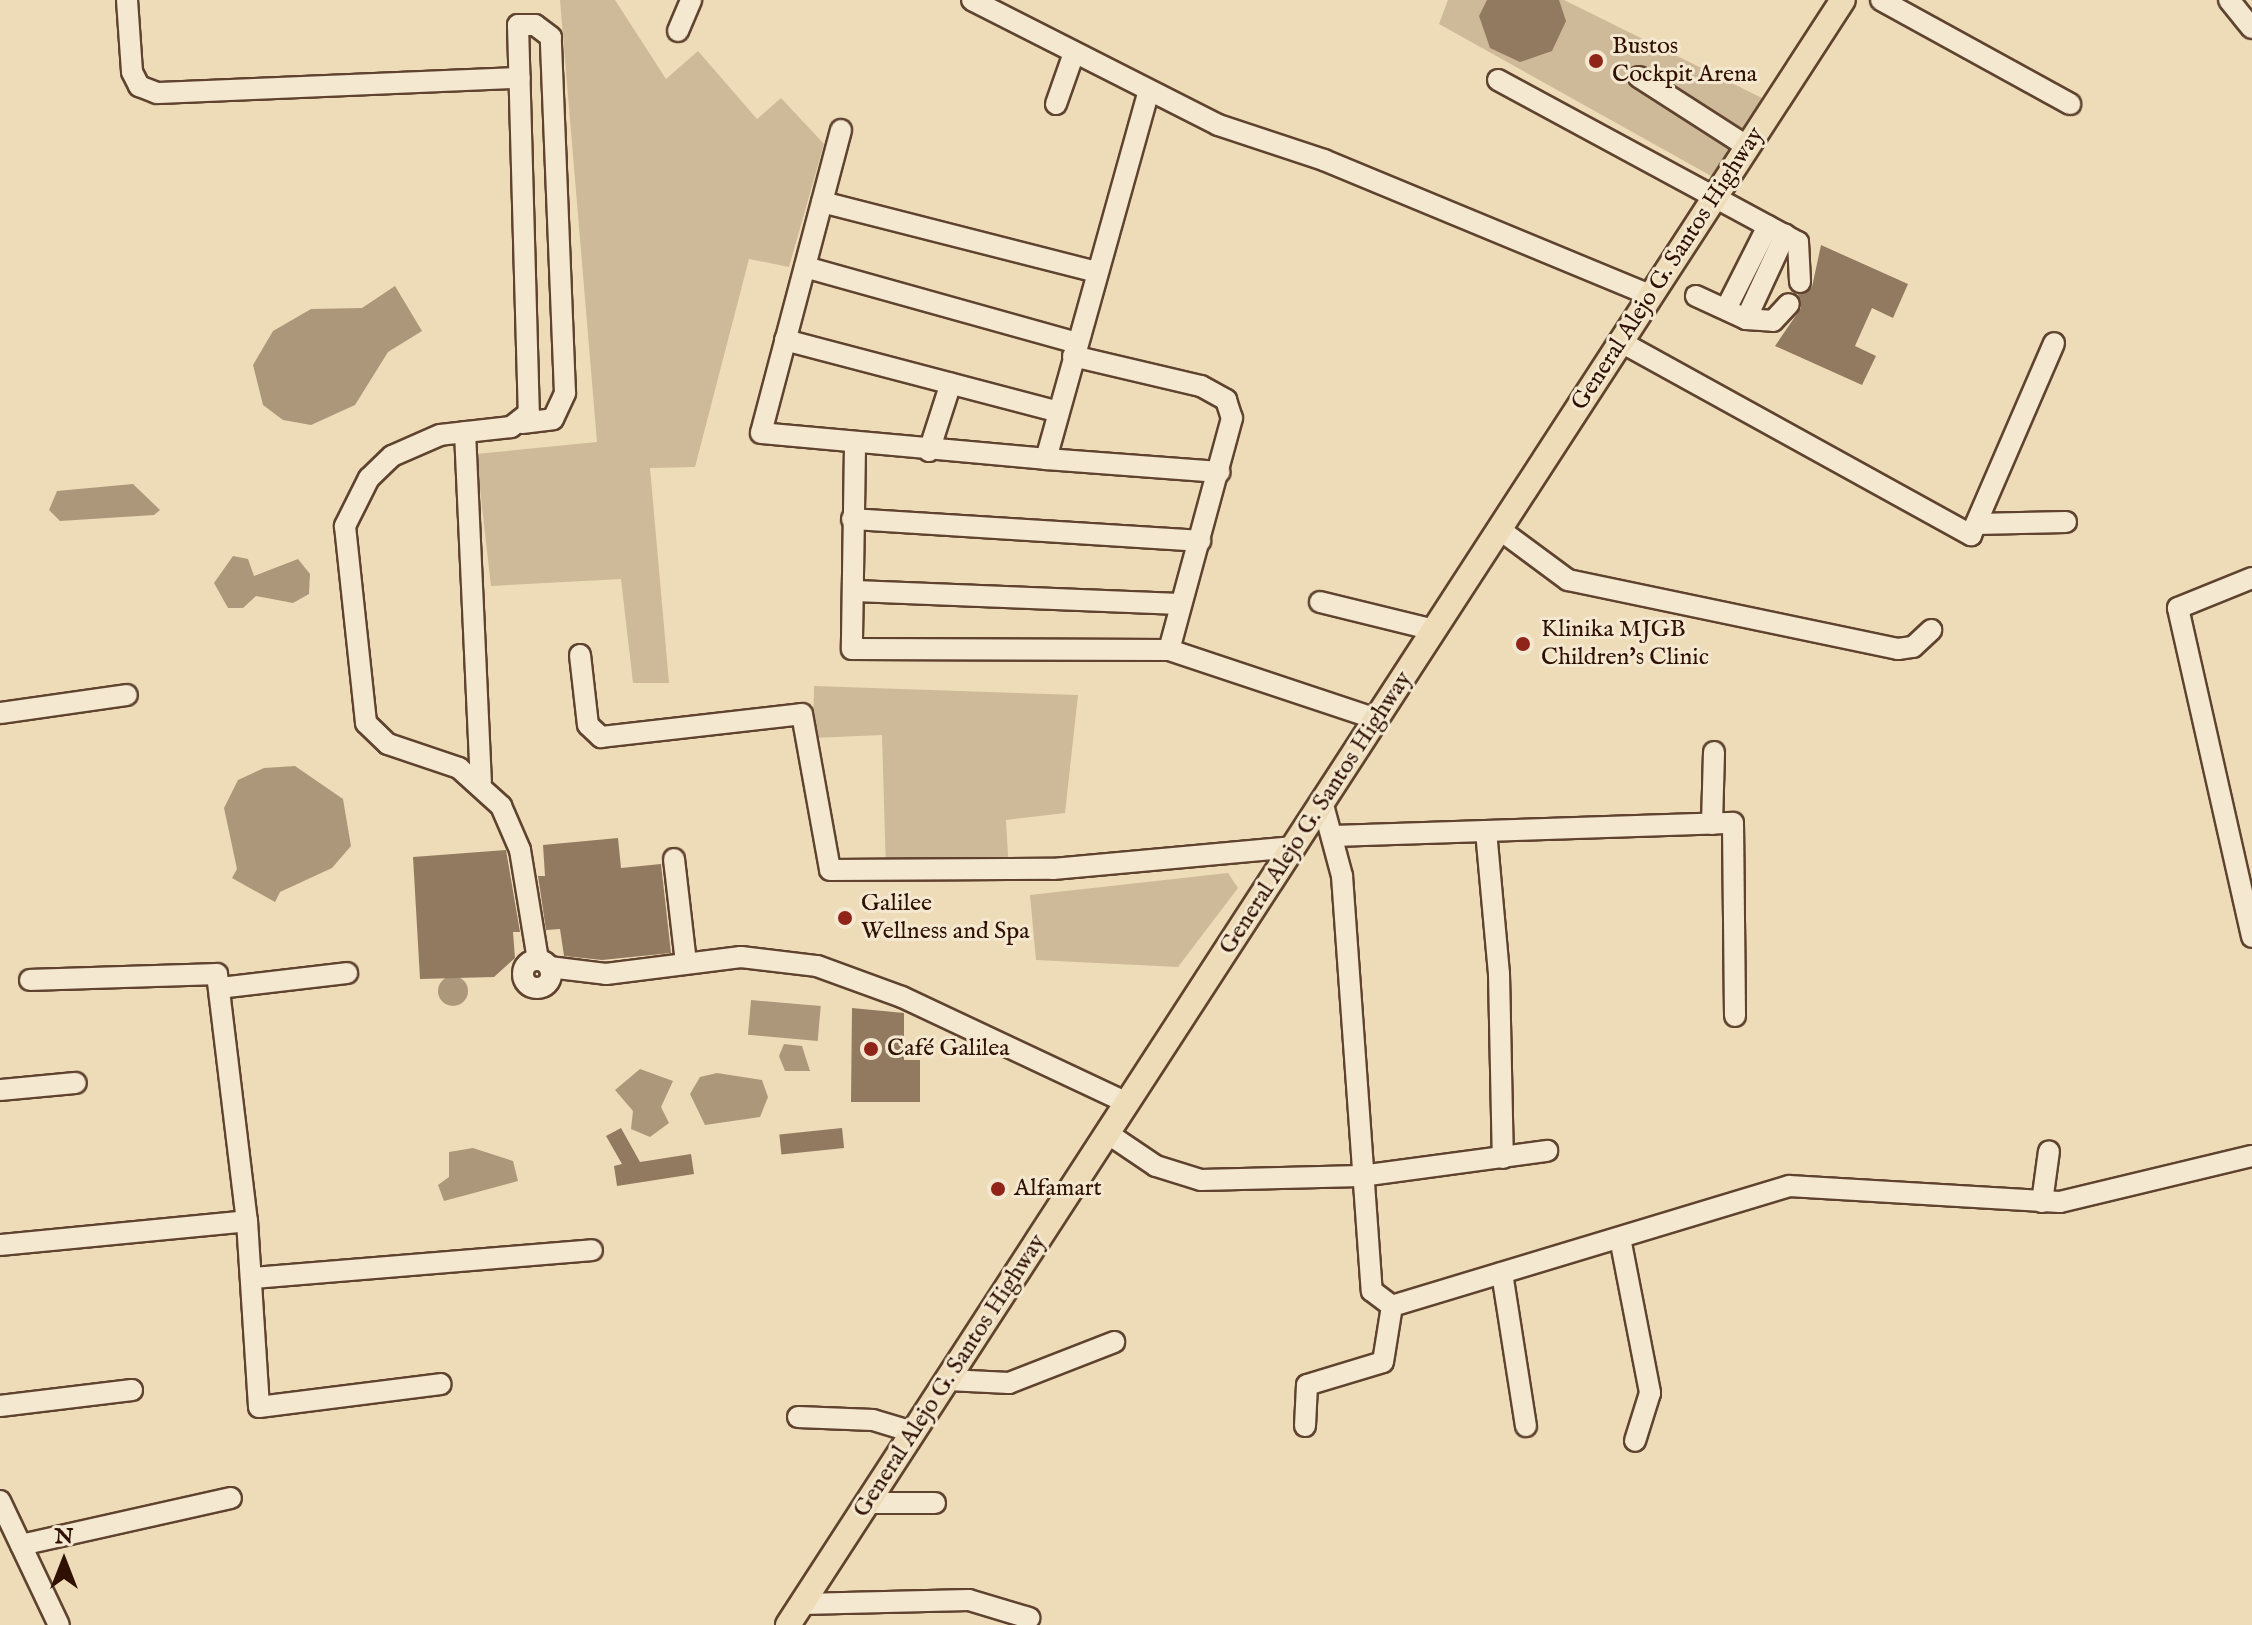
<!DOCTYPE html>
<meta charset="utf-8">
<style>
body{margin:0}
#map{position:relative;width:2252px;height:1625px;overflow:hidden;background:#eedcb8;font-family:"IM FELL English",serif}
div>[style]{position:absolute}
.green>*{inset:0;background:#ceb999}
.water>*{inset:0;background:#ad977a;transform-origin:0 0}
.round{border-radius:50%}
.building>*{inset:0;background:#927a60;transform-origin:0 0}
.roads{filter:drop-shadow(2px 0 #5f432f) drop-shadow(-2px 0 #5f432f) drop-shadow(0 2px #5f432f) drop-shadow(0 -2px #5f432f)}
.minor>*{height:20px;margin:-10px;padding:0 10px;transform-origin:10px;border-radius:10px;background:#f4e8d1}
.minor>.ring{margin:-10px;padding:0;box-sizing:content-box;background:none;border:20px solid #f4e8d1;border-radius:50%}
.major>*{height:24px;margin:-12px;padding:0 12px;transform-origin:12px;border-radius:12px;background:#eedcb8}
.dots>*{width:22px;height:22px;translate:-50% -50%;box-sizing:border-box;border:4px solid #f4e8d1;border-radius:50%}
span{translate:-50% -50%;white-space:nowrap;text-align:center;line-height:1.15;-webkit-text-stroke:6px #f4e8d1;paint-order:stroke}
.poi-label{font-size:24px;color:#2f1001}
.left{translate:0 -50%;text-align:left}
.street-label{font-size:24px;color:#2f1001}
.north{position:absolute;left:24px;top:1521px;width:80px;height:80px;-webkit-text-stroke:6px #f4e8d1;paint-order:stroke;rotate:0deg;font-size:22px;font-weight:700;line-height:32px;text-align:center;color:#2f1001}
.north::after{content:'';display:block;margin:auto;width:28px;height:36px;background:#2f1001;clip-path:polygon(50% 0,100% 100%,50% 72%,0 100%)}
</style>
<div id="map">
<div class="green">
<div style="clip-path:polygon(560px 0,615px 0,666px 79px,698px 51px,757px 119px,781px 98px,824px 144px,789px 267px,749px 259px,695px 467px,650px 468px,669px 683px,633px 683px,621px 579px,491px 586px,476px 454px,597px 442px)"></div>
<div style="clip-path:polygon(1448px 0,1564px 0,1762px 98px,1713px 177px,1439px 24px)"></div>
<div style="clip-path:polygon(814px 686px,1078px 695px,1065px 813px,1006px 820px,1009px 873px,886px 871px,882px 735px,813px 738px)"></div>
<div style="clip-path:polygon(1228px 873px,1238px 888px,1178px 967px,1036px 960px,1030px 895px)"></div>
</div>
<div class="water">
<div style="clip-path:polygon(395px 286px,422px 331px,388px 352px,355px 405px,311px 425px,283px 420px,263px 405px,253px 365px,273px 331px,311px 309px,362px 308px)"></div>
<div style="clip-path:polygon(133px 484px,160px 510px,154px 515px,60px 521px,49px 510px,57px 491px)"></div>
<div style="clip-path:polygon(233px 556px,248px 559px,254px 576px,298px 559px,310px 574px,309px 594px,293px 603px,256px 596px,243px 608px,228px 608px,214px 583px)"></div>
<div style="clip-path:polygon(295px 766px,343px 799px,351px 846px,332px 868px,280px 892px,275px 902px,232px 878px,237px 869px,224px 808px,238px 780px,264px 768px)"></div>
<div class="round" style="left:438px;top:976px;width:30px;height:30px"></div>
<div style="left:751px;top:1000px;width:70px;height:35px;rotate:5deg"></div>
<div style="clip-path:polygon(784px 1044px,802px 1046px,810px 1071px,785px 1071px,779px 1056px)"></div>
<div style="clip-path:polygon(640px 1069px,673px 1081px,661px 1107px,669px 1123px,650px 1137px,631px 1129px,633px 1111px,615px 1090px)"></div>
<div style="clip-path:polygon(717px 1073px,762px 1080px,768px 1097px,760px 1117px,705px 1125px,690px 1094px,700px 1077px)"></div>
<div style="clip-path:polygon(473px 1148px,513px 1161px,518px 1181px,444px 1201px,438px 1185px,449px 1177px,449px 1152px)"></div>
</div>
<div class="building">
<div style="clip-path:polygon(1487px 0,1559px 0,1566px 21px,1552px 51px,1520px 62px,1490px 48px,1479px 16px)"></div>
<div style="clip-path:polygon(1821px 245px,1908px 284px,1893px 318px,1872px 308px,1855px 346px,1876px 356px,1862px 385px,1775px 346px,1801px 308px,1798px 294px,1812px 287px)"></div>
<div style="clip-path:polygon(618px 838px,621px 868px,661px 864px,671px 953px,602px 960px,564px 956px,560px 929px,546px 930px,538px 876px,545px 876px,543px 845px)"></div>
<div style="clip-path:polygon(506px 850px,520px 932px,513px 932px,515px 958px,494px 977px,420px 979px,413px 857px)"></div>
<div style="clip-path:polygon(852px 1008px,904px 1013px,904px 1060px,920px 1060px,920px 1102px,851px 1102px)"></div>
<div style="clip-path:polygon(621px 1128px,640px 1162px,691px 1154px,694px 1174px,617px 1186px,614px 1166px,622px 1164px,606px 1136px)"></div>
<div style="left:842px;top:1128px;width:20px;height:63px;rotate:84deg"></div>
</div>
<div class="roads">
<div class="minor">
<div style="left:127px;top:0;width:72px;rotate:86deg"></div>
<div style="left:132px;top:72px;width:16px;rotate:63deg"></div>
<div style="left:139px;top:86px;width:19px;rotate:21deg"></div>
<div style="left:157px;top:93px;width:363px;rotate:-2.4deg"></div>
<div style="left:972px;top:0;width:276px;rotate:26.9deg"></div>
<div style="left:1218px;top:125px;width:112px;rotate:18.3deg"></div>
<div style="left:1324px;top:160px;width:353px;rotate:22.5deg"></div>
<div style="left:1881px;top:0;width:216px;rotate:28.8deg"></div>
<div style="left:2229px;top:0;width:36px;rotate:51deg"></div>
<div style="left:678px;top:31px;width:34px;rotate:-67deg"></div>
<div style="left:1639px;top:77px;width:130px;rotate:32.7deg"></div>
<div style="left:1498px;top:80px;width:341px;rotate:28.4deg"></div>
<div style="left:1798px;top:242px;width:40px;rotate:87.1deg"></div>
<div style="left:1056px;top:104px;width:54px;rotate:-70.6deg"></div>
<div style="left:841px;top:130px;width:313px;rotate:104.8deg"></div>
<div style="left:761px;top:433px;width:286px;rotate:5.2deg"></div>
<div style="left:1046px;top:459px;width:382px;rotate:-74.4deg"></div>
<div style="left:822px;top:202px;width:283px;rotate:14.3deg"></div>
<div style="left:805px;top:267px;width:282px;rotate:15.6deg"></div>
<div style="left:1696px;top:296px;width:55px;rotate:24.7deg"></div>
<div style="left:1746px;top:319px;width:93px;rotate:-65.1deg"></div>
<div style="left:1726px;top:309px;width:93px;rotate:-63.2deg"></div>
<div style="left:1746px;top:319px;width:27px;rotate:4deg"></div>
<div style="left:1773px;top:321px;width:23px;rotate:-47deg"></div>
<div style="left:785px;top:340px;width:280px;rotate:14.7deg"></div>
<div style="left:1621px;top:342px;width:400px;rotate:28.9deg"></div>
<div style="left:1971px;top:535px;width:209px;rotate:-66.6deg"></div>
<div style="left:1073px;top:356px;width:131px;rotate:13.2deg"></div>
<div style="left:1201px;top:386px;width:29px;rotate:29deg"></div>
<div style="left:1226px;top:400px;width:19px;rotate:72deg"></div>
<div style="left:1232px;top:418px;width:240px;rotate:105.2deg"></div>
<div style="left:522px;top:423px;width:31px;rotate:-7deg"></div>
<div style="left:553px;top:419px;width:29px;rotate:-65deg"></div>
<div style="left:565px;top:393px;width:356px;rotate:-92.3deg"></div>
<div style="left:551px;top:37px;width:20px;rotate:-143deg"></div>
<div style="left:535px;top:25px;width:17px;rotate:180deg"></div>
<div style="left:518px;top:25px;width:388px;rotate:88.4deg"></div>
<div style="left:529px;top:413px;width:23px;rotate:142deg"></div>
<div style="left:511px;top:427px;width:71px;rotate:173.6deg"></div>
<div style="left:440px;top:435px;width:52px;rotate:156.4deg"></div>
<div style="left:392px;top:456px;width:32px;rotate:136deg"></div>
<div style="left:369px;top:478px;width:54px;rotate:116.6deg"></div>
<div style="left:345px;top:526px;width:198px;rotate:83.9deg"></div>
<div style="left:366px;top:723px;width:30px;rotate:44deg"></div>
<div style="left:388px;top:744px;width:75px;rotate:18.7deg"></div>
<div style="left:459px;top:768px;width:57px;rotate:42.1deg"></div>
<div style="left:501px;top:806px;width:48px;rotate:66.6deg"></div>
<div style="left:520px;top:850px;width:111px;rotate:80.7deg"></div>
<div style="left:465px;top:432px;width:350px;rotate:87.4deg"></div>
<div style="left:855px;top:447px;width:202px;rotate:90.9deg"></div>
<div style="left:852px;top:649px;width:317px;rotate:0.2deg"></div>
<div style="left:1169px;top:650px;width:218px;rotate:18.4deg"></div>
<div style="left:929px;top:451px;width:71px;rotate:-72.1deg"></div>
<div style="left:1046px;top:459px;width:174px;rotate:4.3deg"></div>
<div style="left:852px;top:519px;width:349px;rotate:3.6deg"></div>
<div style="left:1976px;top:524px;width:90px;rotate:-1.3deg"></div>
<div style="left:1499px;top:529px;width:86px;rotate:36.5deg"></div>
<div style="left:1568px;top:580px;width:337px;rotate:11.8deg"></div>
<div style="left:1898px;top:649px;width:15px;rotate:-8deg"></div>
<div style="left:1913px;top:647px;width:25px;rotate:-43deg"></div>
<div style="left:2252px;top:578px;width:80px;rotate:157.9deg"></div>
<div style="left:2178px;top:608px;width:337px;rotate:77.3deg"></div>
<div style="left:855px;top:591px;width:325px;rotate:2.3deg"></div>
<div style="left:1320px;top:602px;width:117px;rotate:13.8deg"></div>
<div style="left:580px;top:655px;width:70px;rotate:83.5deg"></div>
<div style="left:588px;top:725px;width:18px;rotate:43deg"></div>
<div style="left:601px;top:737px;width:202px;rotate:-6.5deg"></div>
<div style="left:802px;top:714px;width:158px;rotate:79.8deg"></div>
<div style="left:830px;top:870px;width:223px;rotate:-0.3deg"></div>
<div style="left:1053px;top:869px;width:242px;rotate:-5.2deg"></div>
<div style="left:0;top:713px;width:128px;rotate:-8.1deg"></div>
<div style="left:1323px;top:805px;width:73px;rotate:75deg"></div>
<div style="left:1342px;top:876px;width:416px;rotate:85.9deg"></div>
<div style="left:1372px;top:1291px;width:25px;rotate:37deg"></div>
<div style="left:1392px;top:1306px;width:415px;rotate:-16.8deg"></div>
<div style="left:1789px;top:1186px;width:271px;rotate:3.4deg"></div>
<div style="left:2060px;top:1202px;width:197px;rotate:-13.5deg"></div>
<div style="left:1712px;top:824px;width:72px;rotate:-88.4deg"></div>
<div style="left:1486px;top:831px;width:144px;rotate:84.8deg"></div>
<div style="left:1499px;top:974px;width:184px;rotate:88.8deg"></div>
<div style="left:1336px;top:836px;width:397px;rotate:-1.9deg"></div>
<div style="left:1733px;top:823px;width:193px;rotate:89.4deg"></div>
<div style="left:674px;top:859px;width:104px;rotate:83.4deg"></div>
<div class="ring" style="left:523px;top:960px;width:8px;height:8px"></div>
<div style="left:549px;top:967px;width:57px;rotate:7deg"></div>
<div style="left:606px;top:974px;width:136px;rotate:-7.2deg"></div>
<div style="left:741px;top:957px;width:77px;rotate:6.8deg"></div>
<div style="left:817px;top:966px;width:90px;rotate:20deg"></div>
<div style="left:902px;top:997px;width:249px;rotate:25.2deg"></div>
<div style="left:30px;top:980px;width:187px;rotate:-1.8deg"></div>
<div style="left:217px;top:974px;width:249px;rotate:83.1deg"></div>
<div style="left:220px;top:988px;width:128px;rotate:-6.7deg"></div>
<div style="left:0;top:1090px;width:76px;rotate:-5.3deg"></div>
<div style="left:1107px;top:1133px;width:59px;rotate:34deg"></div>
<div style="left:1156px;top:1166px;width:47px;rotate:17.3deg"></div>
<div style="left:1201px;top:1180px;width:160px;rotate:-1.4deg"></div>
<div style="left:1361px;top:1176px;width:188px;rotate:-7.7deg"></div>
<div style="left:2042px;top:1202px;width:51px;rotate:-82.2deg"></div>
<div style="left:1620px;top:1238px;width:158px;rotate:79deg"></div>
<div style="left:1650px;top:1393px;width:50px;rotate:107.4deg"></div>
<div style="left:0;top:1245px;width:248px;rotate:-5.5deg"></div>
<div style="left:247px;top:1221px;width:186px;rotate:86.3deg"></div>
<div style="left:259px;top:1407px;width:183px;rotate:-7.2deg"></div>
<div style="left:1502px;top:1273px;width:155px;rotate:81.1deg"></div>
<div style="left:254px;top:1278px;width:339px;rotate:-4.7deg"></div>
<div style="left:948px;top:1380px;width:61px;rotate:2.8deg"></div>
<div style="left:1009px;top:1383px;width:113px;rotate:-21.3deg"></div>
<div style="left:0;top:1406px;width:133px;rotate:-6.9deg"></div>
<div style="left:798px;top:1417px;width:75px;rotate:2.3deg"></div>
<div style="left:873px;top:1420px;width:42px;rotate:16.7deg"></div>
<div style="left:1305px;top:1426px;width:41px;rotate:-87.2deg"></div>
<div style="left:1307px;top:1385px;width:79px;rotate:-16.8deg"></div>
<div style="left:1383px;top:1362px;width:57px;rotate:-80.9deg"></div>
<div style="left:0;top:1501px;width:137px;rotate:64.6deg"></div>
<div style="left:867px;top:1503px;width:68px"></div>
<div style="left:21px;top:1545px;width:215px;rotate:-12.6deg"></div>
<div style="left:802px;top:1604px;width:167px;rotate:-1.4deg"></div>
<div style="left:969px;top:1600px;width:63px;rotate:16.7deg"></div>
</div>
<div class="major">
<div style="left:788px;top:1625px;width:1937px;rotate:-57.01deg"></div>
</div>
</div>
<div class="dots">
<div style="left:1596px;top:61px;background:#8f2418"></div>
<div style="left:1523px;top:644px;background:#8f2418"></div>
<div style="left:845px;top:918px;background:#8f2418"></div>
<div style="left:871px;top:1049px;background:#8f2418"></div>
<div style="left:998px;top:1189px;background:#8f2418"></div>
</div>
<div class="poi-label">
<span class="left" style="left:1612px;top:61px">Bustos<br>Cockpit Arena</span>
<span class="left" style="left:1541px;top:644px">Klinika MJGB<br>Children's Clinic</span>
<span class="left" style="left:861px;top:918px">Galilee<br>Wellness and Spa</span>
<span class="left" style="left:887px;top:1049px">Café Galilea</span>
<span class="left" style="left:1014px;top:1189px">Alfamart</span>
</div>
<div class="street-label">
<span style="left:1668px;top:269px;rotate:-57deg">General Alejo G. Santos Highway</span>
<span style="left:1316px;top:813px;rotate:-57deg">General Alejo G. Santos Highway</span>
<span style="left:950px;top:1376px;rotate:-57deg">General Alejo G. Santos Highway</span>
</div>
<div class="north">N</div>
</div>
